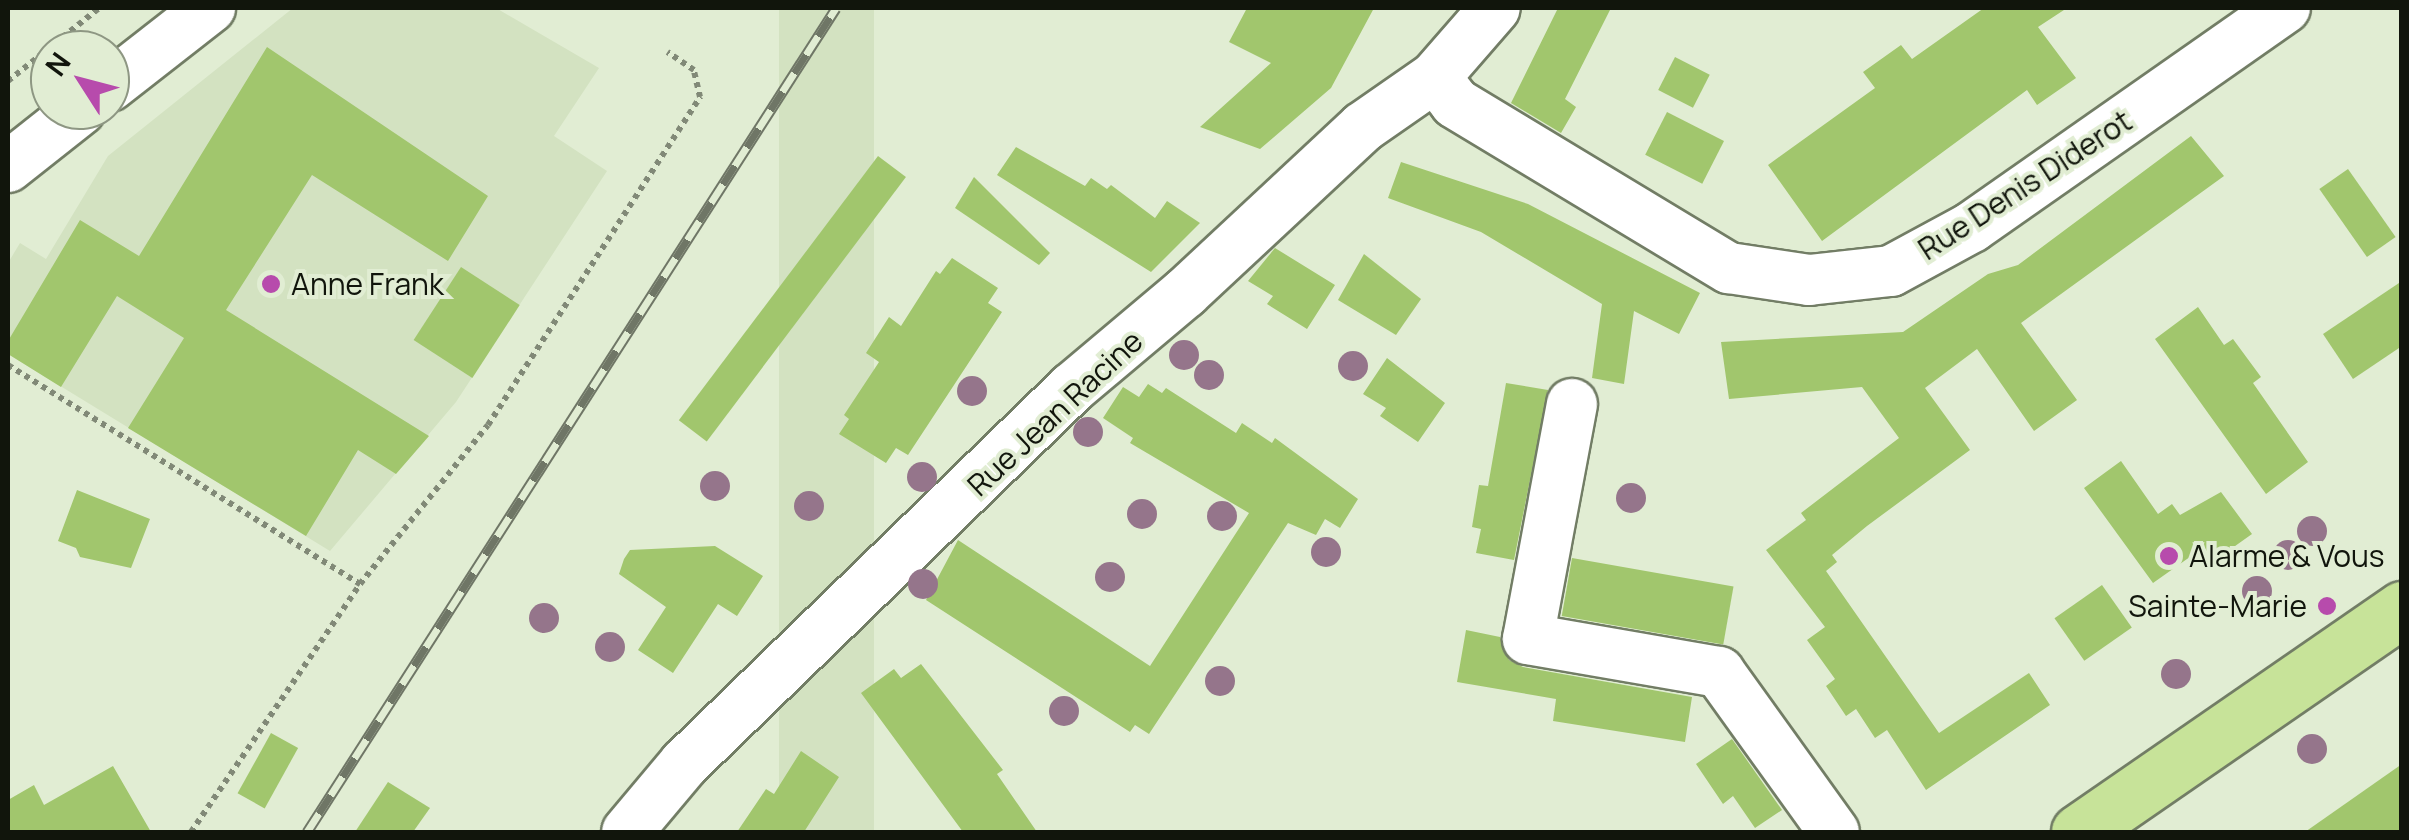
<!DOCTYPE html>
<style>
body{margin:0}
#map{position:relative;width:2409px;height:840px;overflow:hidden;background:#e1edd3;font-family:Manrope,sans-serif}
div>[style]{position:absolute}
.built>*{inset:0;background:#d3e2c1;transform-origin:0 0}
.building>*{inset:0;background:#a1c66d;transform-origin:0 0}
.path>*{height:6px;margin-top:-3px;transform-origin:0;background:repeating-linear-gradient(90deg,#818977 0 5px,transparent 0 10px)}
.roads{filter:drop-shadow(2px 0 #727d65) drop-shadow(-2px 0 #727d65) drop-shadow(0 2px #727d65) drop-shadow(0 -2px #727d65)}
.minor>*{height:50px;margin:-25px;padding:0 25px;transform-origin:25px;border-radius:25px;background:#fff}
.major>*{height:55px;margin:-27.5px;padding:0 27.5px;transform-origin:27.5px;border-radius:27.5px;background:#c7e399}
.rail>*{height:11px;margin-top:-5.5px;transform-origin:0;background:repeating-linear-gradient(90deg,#e1edd3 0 22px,#6f7666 0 44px);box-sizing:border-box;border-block:2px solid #6f7666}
.trees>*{width:30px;height:30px;margin:-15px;border-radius:50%;background:#95758b}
.dots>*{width:28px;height:28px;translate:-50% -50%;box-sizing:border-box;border:5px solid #e1edd3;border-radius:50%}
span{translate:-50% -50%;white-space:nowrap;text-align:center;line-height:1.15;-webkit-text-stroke:8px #e1edd3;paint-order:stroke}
.street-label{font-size:30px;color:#11150c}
.poi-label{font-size:30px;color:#11150c}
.left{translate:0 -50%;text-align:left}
.right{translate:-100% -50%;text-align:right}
.frame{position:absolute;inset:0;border:10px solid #11150c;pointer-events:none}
.north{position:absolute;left:30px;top:30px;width:100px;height:100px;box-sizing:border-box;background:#e1edd3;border:2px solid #8e9783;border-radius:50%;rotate:306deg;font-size:28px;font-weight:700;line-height:40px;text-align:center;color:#11150c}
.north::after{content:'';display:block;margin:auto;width:35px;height:45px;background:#b74bac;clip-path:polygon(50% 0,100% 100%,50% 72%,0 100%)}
</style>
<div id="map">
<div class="built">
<div style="clip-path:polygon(293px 8px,496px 8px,599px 68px,554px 136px,607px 171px,456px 402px,330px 551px,8px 354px,8px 263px,20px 243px,46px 259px,108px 156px)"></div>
<div style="left:779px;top:8px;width:95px;height:979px"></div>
</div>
<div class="building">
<div style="clip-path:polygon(1247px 8px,1374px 8px,1331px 88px,1260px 149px,1200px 127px,1271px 63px,1229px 42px)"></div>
<div style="clip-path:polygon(1558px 8px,1611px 8px,1565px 99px,1576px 107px,1561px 133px,1511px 103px)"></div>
<div style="clip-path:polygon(1984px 8px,2067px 8px,2038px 27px,2076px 78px,2037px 105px,2027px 90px,1822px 241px,1768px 165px,1875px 88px,1863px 72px,1901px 45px,1912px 59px)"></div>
<div style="clip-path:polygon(267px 47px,488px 196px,448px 261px,312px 175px,226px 310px,429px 436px,396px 474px,358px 450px,306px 536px,128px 428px,184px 338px,117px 296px,61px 387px,8px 354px,8px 341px,80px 220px,139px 256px)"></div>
<div style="left:1675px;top:57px;width:39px;height:37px;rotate:27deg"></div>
<div style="left:1667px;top:112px;width:64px;height:48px;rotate:27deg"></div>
<div style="clip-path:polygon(2191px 136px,2224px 176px,2021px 323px,2077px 400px,2034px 431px,1977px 349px,1925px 388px,1970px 450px,1867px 526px,1832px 555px,1837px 562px,1826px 571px,1939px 733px,2029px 673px,2050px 705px,1926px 790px,1887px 730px,1875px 738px,1856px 709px,1846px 716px,1826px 686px,1835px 679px,1807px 640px,1825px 627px,1766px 550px,1806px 520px,1801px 513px,1899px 438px,1862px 387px,1729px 399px,1721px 342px,1903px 332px,1988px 274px,2018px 265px)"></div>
<div style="clip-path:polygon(1016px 147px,1085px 186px,1091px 178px,1107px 189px,1111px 185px,1155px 218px,1167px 201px,1200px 223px,1151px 272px,997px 175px)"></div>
<div style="left:878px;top:156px;width:35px;height:331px;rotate:37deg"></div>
<div style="clip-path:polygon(1401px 162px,1528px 204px,1700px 293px,1679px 334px,1634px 311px,1624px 384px,1592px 378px,1602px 304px,1481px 232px,1388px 198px)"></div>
<div style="left:2348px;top:169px;width:83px;height:35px;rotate:55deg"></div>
<div style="clip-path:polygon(974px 177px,1050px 253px,1039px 265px,955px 208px)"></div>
<div style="clip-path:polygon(1275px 248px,1335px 285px,1307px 329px,1267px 304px,1273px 296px,1248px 281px)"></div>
<div style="clip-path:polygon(1364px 254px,1421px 299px,1396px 335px,1338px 300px)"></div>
<div style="clip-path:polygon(952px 258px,998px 288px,988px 303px,1002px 312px,908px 455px,896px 448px,886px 463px,839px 434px,849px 419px,844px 415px,879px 362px,866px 353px,889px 317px,901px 326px,936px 271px,940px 274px)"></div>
<div style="left:461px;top:267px;width:70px;height:87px;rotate:33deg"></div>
<div style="clip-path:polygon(2402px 281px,2402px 346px,2353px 379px,2323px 334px)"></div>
<div style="clip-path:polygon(2198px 307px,2224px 345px,2233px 339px,2261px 377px,2253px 383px,2308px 462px,2266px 494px,2155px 339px)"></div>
<div style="clip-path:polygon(1387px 358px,1445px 403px,1418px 442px,1380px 416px,1386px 408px,1363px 394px)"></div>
<div style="clip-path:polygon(1506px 383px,1548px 390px,1514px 560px,1476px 553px,1481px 529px,1472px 527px,1479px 485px,1488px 486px)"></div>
<div style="clip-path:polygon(1148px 384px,1162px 393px,1166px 388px,1236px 433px,1242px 423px,1272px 443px,1275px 438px,1358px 499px,1340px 528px,1325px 519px,1316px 535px,1288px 523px,1149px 734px,1135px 725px,1130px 732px,926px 600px,958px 540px,1150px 666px,1249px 513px,1130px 443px,1133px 438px,1103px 418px,1123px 387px,1139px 397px)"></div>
<div style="clip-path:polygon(2121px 461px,2158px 514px,2172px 504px,2180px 515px,2221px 492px,2252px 534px,2214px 561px,2204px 547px,2153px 583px,2084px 488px)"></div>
<div style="clip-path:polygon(77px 490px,150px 519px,131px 568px,80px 557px,76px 548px,58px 541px)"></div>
<div style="clip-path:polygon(715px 546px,763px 576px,737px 616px,718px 604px,673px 673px,638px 650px,666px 607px,619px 574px,624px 559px,630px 550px)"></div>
<div style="left:1572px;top:558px;width:164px;height:59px;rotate:10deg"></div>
<div style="left:2102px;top:585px;width:52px;height:58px;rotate:55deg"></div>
<div style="clip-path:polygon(1466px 630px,1500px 637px,1509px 660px,1523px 667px,1692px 697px,1685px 742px,1553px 721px,1556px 699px,1457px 682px)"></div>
<div style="clip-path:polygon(921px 664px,1003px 770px,997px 774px,1037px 832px,963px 832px,861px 693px,894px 669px,901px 678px)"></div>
<div style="left:271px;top:733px;width:31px;height:69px;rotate:29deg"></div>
<div style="clip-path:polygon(1732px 739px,1782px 810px,1755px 828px,1733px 796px,1723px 804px,1696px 764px)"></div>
<div style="clip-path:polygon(801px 751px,839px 777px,804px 832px,737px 832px,766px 789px,774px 794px)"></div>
<div style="clip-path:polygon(2402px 764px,2402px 832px,2305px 832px)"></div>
<div style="clip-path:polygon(113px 766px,151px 832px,8px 832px,8px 800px,34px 785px,44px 805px)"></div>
<div style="clip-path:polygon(388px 782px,430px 808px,413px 832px,355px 832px)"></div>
</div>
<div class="path">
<div style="left:8px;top:81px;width:117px;rotate:-38.7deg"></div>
<div style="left:8px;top:365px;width:415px;rotate:31.9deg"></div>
<div style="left:191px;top:832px;width:300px;rotate:-55.7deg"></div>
<div style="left:360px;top:584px;width:204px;rotate:-51.2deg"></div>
<div style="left:488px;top:425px;width:391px;rotate:-57.1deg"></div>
<div style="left:700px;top:97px;width:28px;rotate:-103deg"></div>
<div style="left:694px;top:70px;width:32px;rotate:-146deg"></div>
</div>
<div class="roads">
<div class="minor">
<div style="left:1435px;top:77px;width:33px;rotate:52deg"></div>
<div style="left:1455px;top:103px;width:320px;rotate:31.1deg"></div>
<div style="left:1729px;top:268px;width:81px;rotate:8.5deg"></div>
<div style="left:1809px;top:280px;width:82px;rotate:-6.3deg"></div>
<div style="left:1891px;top:271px;width:92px;rotate:-28.5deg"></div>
<div style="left:1972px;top:227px;width:382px;rotate:-35deg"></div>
<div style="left:110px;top:86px;width:127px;rotate:-38deg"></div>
<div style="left:8px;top:167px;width:92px;rotate:-38.4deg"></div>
<div style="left:1572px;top:404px;width:239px;rotate:100.6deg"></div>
<div style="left:1528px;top:639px;width:194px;rotate:9.8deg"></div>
<div style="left:1719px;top:672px;width:197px;rotate:54.3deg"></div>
<div style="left:627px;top:832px;width:89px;rotate:-50deg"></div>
<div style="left:684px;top:764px;width:540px;rotate:-44.1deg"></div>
<div style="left:1072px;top:388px;width:148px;rotate:-40.1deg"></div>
<div style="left:1185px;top:293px;width:243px;rotate:-43deg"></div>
<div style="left:1363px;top:127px;width:88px;rotate:-34.8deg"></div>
<div style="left:1435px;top:77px;width:91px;rotate:-49deg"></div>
</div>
<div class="major">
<div style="left:2079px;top:832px;width:393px;rotate:-34.6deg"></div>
</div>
</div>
<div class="rail">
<div style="left:307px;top:832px;width:979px;rotate:-57.3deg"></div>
</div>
<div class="trees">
<div style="left:1184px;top:355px"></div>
<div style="left:1353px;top:366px"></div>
<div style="left:1209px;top:375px"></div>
<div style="left:972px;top:391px"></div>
<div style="left:1088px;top:432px"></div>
<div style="left:922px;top:477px"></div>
<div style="left:715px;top:486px"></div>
<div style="left:1631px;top:498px"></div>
<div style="left:809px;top:506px"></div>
<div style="left:1142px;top:514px"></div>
<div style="left:1222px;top:516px"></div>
<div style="left:2312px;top:531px"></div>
<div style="left:1326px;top:552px"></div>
<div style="left:2288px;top:555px"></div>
<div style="left:1110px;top:577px"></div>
<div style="left:923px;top:584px"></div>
<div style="left:2257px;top:591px"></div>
<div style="left:544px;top:618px"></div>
<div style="left:610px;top:647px"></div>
<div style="left:2176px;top:674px"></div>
<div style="left:1220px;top:681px"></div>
<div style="left:1064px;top:711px"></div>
<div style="left:2312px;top:749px"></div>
</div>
<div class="dots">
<div style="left:271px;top:284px;background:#b74bac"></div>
<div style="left:2169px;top:556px;background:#b74bac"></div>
<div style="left:2327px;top:606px;background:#b74bac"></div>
</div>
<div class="street-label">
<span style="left:2025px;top:185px;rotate:-33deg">Rue Denis Diderot</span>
<span style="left:1055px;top:413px;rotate:-43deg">Rue Jean Racine</span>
</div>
<div class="poi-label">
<span class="left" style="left:291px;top:284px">Anne Frank</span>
<span class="left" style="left:2189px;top:556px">Alarme &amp; Vous</span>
<span class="right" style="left:2307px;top:606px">Sainte-Marie</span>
</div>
<div class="frame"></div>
<div class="north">N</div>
</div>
